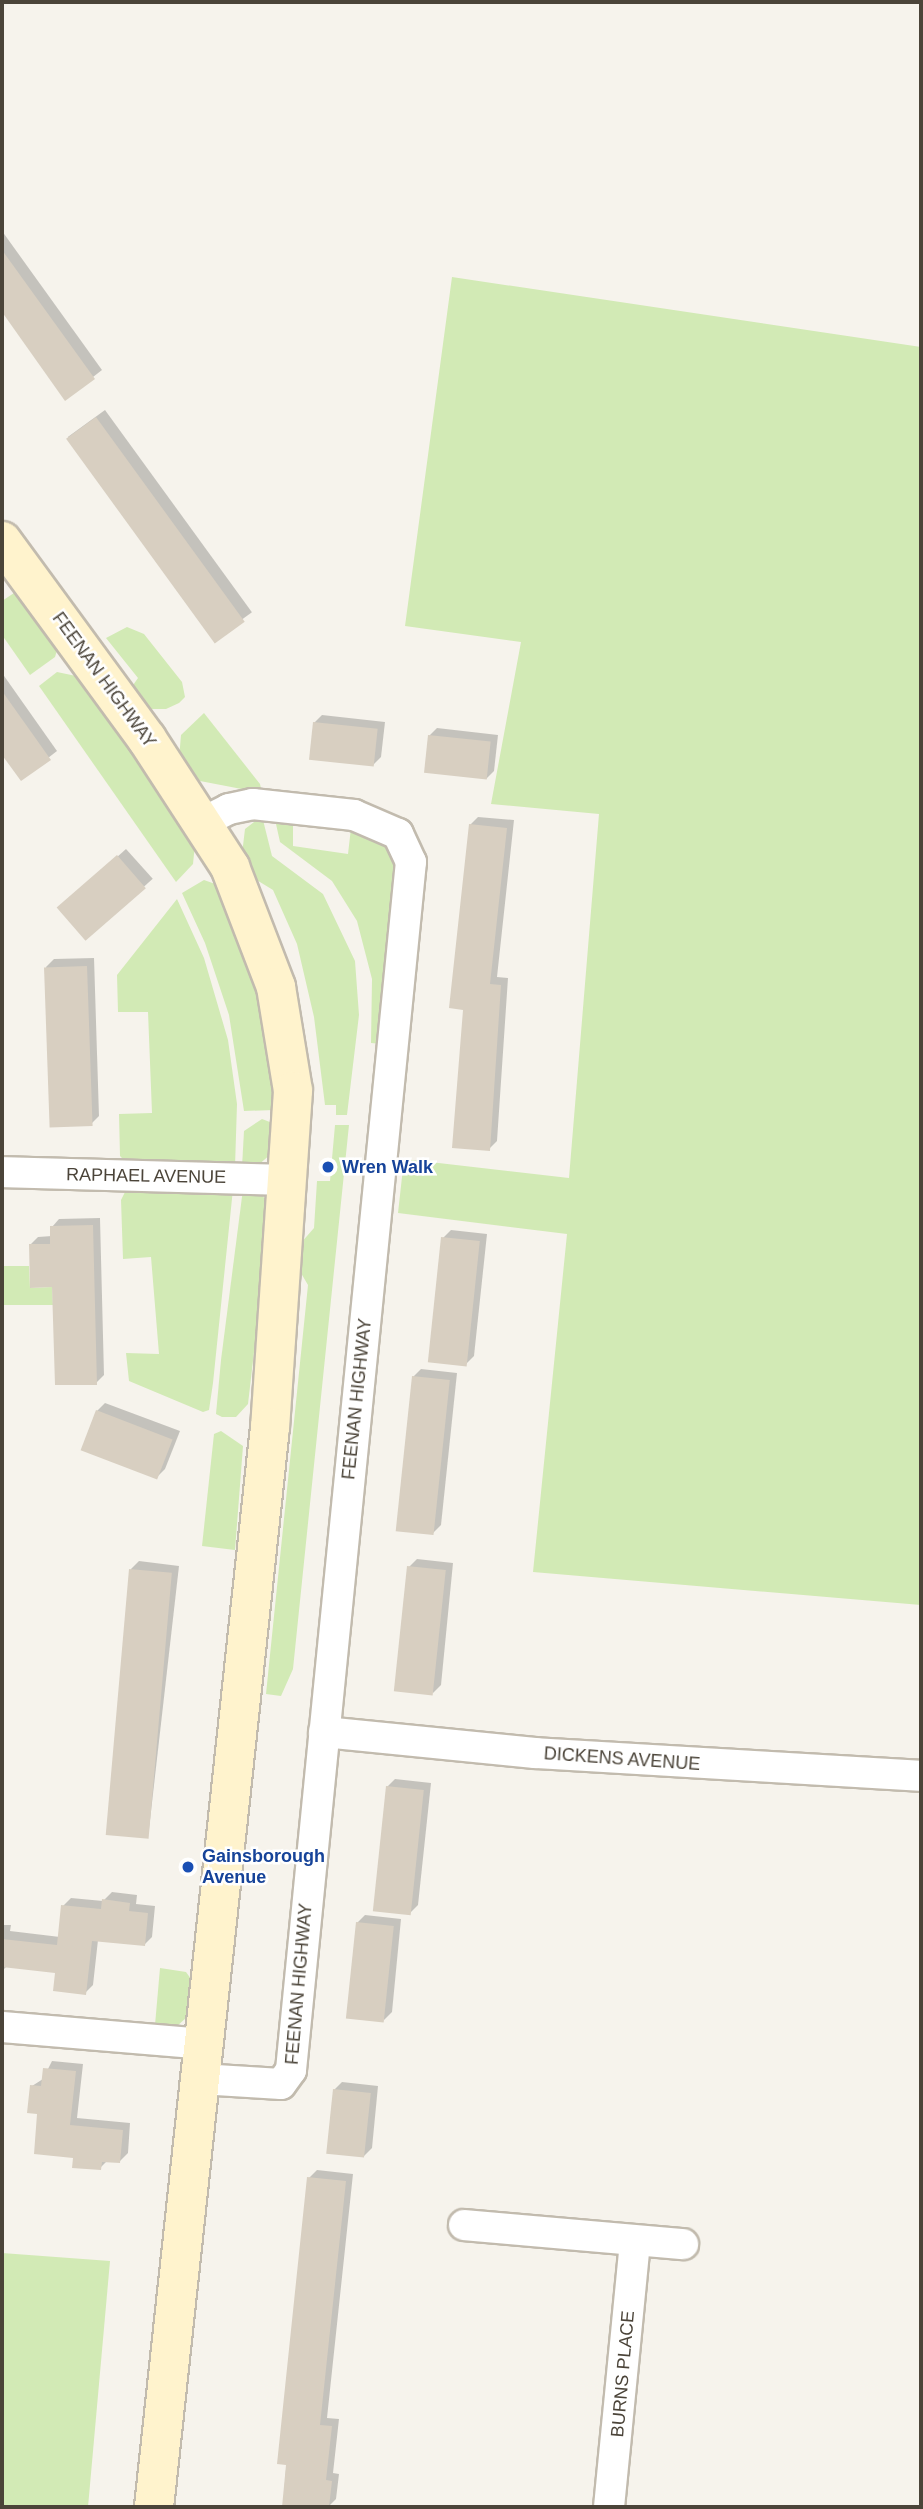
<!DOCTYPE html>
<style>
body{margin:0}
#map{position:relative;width:923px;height:2509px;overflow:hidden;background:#f6f3ec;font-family:Helvetica,sans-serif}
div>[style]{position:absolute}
.green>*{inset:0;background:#d2eab5}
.shadow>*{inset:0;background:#0003;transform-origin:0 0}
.building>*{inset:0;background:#d8cfc1;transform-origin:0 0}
.roads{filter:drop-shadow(2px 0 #c2bbae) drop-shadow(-2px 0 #c2bbae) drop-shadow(0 2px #c2bbae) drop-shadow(0 -2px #c2bbae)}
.street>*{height:30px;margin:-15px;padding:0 15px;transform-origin:15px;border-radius:15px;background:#fff}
.secondary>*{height:38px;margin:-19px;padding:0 19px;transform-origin:19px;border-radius:19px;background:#fff3cd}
.dots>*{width:19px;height:19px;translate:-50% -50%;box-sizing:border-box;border:4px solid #fff;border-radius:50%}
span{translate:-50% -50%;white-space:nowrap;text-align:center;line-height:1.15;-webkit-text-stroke:5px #fff;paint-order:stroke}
.street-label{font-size:18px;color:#4b4439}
.transit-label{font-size:18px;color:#164399;font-weight:700}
.left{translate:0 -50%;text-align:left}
.frame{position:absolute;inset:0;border:4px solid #4b4439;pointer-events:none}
</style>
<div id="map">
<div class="green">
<div style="clip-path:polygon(452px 277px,921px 347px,921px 1605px,533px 1572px,567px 1234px,398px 1213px,404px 1159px,569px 1178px,599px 814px,491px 804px,521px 642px,405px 626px)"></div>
<div style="clip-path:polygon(17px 591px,58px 647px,55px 657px,30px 675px,2px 635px,2px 601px)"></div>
<div style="clip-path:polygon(127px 627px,144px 634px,182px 682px,185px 697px,179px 703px,166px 709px,151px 709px,131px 688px,138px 678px,106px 638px)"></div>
<div style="clip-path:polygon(57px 672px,76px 676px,106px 714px,195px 844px,193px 864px,176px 882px,39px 686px)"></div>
<div style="clip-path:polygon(204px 713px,260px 784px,262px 793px,200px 781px,179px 759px,181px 735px)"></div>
<div style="clip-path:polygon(274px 815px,293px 816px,293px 846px,348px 854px,351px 828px,383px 843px,396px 862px,382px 1044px,371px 1043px,372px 979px,357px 921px,332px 881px,280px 842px)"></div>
<div style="clip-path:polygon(262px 816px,272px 856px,323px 894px,355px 961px,359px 1015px,347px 1115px,336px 1115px,336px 1105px,325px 1105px,314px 1017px,297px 944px,273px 890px,255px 879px,242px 854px,245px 829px)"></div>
<div style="clip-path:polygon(204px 880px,218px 885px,257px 980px,276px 1083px,274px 1110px,244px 1111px,229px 1015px,205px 943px,182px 893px)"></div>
<div style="clip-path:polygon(177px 899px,204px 958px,228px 1040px,237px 1104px,235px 1167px,126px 1162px,120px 1156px,119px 1114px,152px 1113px,148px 1012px,118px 1012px,117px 975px)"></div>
<div style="clip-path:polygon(262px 1119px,275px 1124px,271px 1154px,257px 1166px,242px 1167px,244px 1131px)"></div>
<div style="clip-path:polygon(335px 1125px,349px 1125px,293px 1669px,281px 1696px,266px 1694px,308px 1285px,298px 1268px,300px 1244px,314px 1228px,317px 1181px,330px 1181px)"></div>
<div style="clip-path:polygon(233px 1189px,213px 1383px,209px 1410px,203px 1412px,129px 1381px,126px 1353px,159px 1354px,151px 1257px,123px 1259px,121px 1200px,126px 1190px)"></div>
<div style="clip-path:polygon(243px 1189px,260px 1193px,267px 1201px,266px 1248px,248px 1404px,236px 1417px,222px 1417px,216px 1414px,221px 1360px)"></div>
<div style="clip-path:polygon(2px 1266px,29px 1266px,30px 1288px,52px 1287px,53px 1305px,2px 1305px)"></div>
<div style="clip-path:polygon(221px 1431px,243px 1446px,235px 1550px,202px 1546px,214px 1434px)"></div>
<div style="clip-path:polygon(160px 1968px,186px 1972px,191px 1979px,187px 2017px,176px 2027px,155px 2025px)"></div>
<div style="clip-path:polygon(2px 2253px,110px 2261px,88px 2507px,2px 2507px)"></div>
</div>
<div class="shadow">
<div style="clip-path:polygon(2px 231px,102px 370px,66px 398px,2px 309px)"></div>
<div style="left:105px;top:410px;width:250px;height:46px;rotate:54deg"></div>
<div style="clip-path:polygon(2px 673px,57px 751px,21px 779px,2px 752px)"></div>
<div style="clip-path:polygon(322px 715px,385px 722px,381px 757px,373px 765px,314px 723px)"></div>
<div style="clip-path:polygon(437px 728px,498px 735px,494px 771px,486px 779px,429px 736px)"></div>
<div style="clip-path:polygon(478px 817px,514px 820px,497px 977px,508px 978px,497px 1141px,489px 1149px,470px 825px)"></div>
<div style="left:126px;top:849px;width:40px;height:79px;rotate:48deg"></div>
<div style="clip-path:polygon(94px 958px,99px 1116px,91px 1124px,46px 967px,54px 959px)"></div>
<div style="clip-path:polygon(100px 1218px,104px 1375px,96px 1383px,54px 1285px,30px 1245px,38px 1237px,52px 1236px,52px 1227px,59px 1219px)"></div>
<div style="clip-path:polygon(451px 1230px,487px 1234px,474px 1356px,466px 1364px,443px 1238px)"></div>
<div style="clip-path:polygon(421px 1369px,457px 1373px,441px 1525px,433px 1533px,413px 1377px)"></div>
<div style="clip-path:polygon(105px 1403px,180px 1431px,165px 1469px,157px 1477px,97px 1411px)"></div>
<div style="clip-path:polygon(417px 1559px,453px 1563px,441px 1685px,433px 1693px,409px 1567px)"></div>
<div style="clip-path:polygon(139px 1561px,179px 1566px,149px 1829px,141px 1837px,131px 1569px)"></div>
<div style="clip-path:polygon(395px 1779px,431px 1783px,418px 1905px,410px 1913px,387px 1787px)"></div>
<div style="clip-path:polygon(112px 1892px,137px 1895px,136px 1904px,155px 1906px,152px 1937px,144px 1945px,98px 1940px,93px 1985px,85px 1993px,57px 1971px,7px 1966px,2px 1971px,2px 1925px,11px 1925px,10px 1931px,60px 1937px,63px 1906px,71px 1898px,103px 1901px)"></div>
<div style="clip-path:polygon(365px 1915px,401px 1919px,392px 2012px,384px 2020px,357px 1923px)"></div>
<div style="clip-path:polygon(52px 2061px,83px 2064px,77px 2118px,130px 2123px,128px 2153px,120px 2161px,108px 2160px,100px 2168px,75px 2157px,39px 2113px,32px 2086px,43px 2079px)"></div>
<div style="clip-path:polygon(342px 2082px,378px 2086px,372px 2148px,364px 2156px,334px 2090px)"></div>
<div style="clip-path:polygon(317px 2170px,353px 2174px,327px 2418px,339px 2419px,333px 2473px,339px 2474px,336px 2499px,328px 2507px,283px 2507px,309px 2178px)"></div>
</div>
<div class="building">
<div style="clip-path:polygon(2px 250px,95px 379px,65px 401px,2px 312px)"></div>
<div style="left:96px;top:417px;width:253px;height:37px;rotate:54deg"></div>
<div style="clip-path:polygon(2px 691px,51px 760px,21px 781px,2px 755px)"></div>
<div style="left:313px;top:722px;width:65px;height:38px;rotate:6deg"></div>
<div style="left:428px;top:735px;width:63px;height:38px;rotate:6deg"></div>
<div style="clip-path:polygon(469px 824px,507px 828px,490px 984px,501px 985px,490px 1151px,452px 1148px,463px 1010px,449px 1008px)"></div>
<div style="left:117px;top:855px;width:44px;height:80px;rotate:49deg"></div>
<div style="left:87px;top:966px;width:160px;height:43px;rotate:88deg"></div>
<div style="clip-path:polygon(93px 1225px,97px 1385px,55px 1385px,52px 1287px,30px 1288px,29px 1244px,50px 1244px,50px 1226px)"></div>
<div style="left:441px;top:1237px;width:39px;height:126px;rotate:6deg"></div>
<div style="left:412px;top:1376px;width:38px;height:156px;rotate:6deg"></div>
<div style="left:96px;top:1410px;width:82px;height:43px;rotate:21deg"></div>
<div style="left:407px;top:1566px;width:39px;height:126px;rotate:6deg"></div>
<div style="left:129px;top:1569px;width:43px;height:267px;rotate:5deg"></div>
<div style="left:386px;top:1786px;width:38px;height:126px;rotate:6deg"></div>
<div style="clip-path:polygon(102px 1899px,130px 1903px,129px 1911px,148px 1913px,145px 1946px,92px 1941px,86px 1995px,53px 1991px,55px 1973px,2px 1967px,2px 1939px,57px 1945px,61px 1905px,101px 1909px)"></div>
<div style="left:356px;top:1922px;width:38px;height:97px;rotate:6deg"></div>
<div style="clip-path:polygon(43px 2068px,76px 2071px,70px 2125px,123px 2130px,120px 2163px,102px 2162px,101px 2170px,72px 2168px,73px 2158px,34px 2154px,37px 2114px,27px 2113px,30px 2085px,41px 2086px)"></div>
<div style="left:333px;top:2089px;width:38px;height:65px;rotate:6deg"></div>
<div style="clip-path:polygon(307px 2177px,346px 2181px,320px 2425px,332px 2426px,326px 2480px,332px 2481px,329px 2507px,282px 2507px,286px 2465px,277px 2464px)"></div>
</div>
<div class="roads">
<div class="street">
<div style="left:2px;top:1172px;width:288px;rotate:1.6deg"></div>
<div style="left:324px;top:1732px;width:212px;rotate:5.7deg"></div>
<div style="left:535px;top:1753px;width:387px;rotate:3.4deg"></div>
<div style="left:2px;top:2027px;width:202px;rotate:4.8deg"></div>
<div style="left:200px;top:2079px;width:81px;rotate:3.5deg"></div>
<div style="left:281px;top:2084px;width:17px;rotate:-54deg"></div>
<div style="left:291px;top:2070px;width:1214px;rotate:-84.33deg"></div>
<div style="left:411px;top:862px;width:31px;rotate:-115deg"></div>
<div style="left:398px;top:834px;width:48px;rotate:-156.6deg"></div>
<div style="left:354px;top:815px;width:102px;rotate:-173.8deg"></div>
<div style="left:253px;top:804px;width:25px;rotate:168deg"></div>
<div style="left:229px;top:809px;width:29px;rotate:153deg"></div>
<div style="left:464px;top:2225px;width:220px;rotate:5deg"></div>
<div style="left:609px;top:2507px;width:267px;rotate:-84.4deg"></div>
</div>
<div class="secondary">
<div style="left:2px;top:541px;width:245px;rotate:53.8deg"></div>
<div style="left:147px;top:739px;width:153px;rotate:57deg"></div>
<div style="left:230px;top:867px;width:129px;rotate:69deg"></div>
<div style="left:276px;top:987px;width:105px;rotate:80.7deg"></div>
<div style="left:293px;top:1091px;width:337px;rotate:93.9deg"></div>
<div style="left:270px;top:1427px;width:1086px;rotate:96.13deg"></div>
</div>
</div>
<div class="dots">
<div style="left:328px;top:1167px;background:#1a4fb4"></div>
<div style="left:188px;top:1867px;background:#1a4fb4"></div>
</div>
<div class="street-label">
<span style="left:104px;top:680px;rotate:54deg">FEENAN HIGHWAY</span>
<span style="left:146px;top:1176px;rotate:1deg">RAPHAEL AVENUE</span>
<span style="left:357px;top:1399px;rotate:-84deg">FEENAN HIGHWAY</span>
<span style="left:622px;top:1759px;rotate:4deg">DICKENS AVENUE</span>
<span style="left:299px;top:1984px;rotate:-85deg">FEENAN HIGHWAY</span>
<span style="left:623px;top:2374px;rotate:-85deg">BURNS PLACE</span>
</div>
<div class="transit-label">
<span class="left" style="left:342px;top:1167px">Wren Walk</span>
<span class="left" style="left:202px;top:1867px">Gainsborough<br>Avenue</span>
</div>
<div class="frame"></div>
</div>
